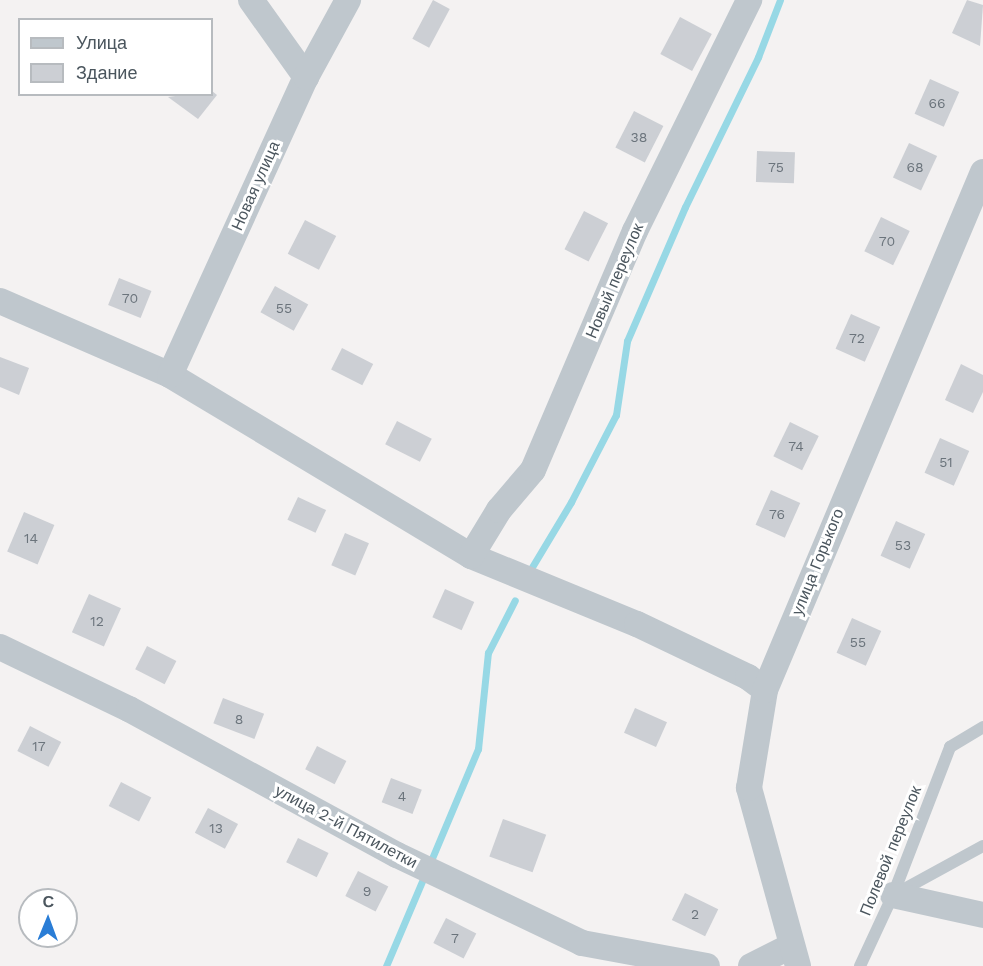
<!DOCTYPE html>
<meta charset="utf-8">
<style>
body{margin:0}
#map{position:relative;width:983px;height:966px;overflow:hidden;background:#f4f2f2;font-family:"Work Sans",sans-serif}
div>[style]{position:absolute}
.stream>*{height:7px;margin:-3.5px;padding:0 3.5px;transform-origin:3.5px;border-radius:3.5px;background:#97d8e5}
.building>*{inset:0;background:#cccfd4;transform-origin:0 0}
.service>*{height:12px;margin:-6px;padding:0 6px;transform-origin:6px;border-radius:6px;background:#bfc7cd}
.minor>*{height:26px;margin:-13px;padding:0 13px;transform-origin:13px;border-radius:13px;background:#bfc7cd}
span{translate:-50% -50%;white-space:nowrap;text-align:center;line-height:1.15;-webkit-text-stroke:6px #fff;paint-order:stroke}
.number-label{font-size:14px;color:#6b747c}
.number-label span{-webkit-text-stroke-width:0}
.street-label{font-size:16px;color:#4b565e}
.legend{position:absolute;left:18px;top:18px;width:195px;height:78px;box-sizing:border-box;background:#fff;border:2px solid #b7bbbf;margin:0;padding:8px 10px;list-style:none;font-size:18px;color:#4b565e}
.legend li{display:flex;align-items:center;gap:12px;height:30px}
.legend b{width:30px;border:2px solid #b7bbbf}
.north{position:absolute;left:18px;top:888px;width:60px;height:60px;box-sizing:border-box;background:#fff;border:2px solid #b7bbbf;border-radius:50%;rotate:1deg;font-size:16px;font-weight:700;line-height:24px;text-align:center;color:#4b565e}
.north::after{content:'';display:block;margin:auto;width:21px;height:27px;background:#2a7dd6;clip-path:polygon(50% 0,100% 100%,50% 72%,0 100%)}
</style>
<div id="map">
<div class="stream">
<div style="left:532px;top:567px;width:76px;rotate:-59deg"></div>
<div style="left:571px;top:502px;width:98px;rotate:-62.7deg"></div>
<div style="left:616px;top:415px;width:75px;rotate:-81.5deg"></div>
<div style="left:627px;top:341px;width:146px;rotate:-66.6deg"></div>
<div style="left:685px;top:207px;width:167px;rotate:-64deg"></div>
<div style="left:758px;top:57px;width:61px;rotate:-68.9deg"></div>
<div style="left:430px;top:863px;width:124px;rotate:-67.2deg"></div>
<div style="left:478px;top:749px;width:97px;rotate:-84.1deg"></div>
<div style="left:488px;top:653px;width:59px;rotate:-63deg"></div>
<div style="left:386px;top:966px;width:92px;rotate:-67deg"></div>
</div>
<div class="building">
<div style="left:433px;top:0;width:19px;height:44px;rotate:28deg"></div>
<div style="clip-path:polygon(967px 0,983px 5px,980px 46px,952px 33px)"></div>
<div style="left:680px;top:17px;width:36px;height:42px;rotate:28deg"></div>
<div style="left:930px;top:79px;width:32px;height:38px;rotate:24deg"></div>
<div style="clip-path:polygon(212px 91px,217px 95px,198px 119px,168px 97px)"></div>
<div style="left:634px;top:111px;width:33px;height:41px;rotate:27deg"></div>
<div style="left:909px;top:143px;width:31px;height:38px;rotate:25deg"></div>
<div style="left:757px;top:151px;width:38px;height:31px;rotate:2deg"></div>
<div style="left:584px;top:211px;width:27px;height:43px;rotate:27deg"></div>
<div style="left:881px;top:217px;width:32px;height:38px;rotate:26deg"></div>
<div style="left:305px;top:220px;width:35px;height:38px;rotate:27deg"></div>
<div style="left:119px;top:278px;width:35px;height:29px;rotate:22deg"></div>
<div style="left:275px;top:286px;width:38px;height:30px;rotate:29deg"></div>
<div style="left:851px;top:314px;width:32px;height:38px;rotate:24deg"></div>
<div style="left:342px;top:348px;width:35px;height:24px;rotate:27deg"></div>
<div style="clip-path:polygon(0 357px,29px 368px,19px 395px,0 387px)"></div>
<div style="clip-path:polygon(961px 364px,983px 375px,983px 392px,973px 413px,945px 400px)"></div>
<div style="left:397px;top:421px;width:39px;height:26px;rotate:27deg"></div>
<div style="left:790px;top:422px;width:32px;height:38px;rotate:26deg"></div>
<div style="left:940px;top:438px;width:32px;height:38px;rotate:24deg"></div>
<div style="left:771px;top:490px;width:32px;height:38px;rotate:24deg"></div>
<div style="left:298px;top:497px;width:31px;height:25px;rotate:25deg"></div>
<div style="left:24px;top:512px;width:33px;height:43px;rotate:23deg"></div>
<div style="left:896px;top:521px;width:32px;height:38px;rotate:24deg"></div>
<div style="left:345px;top:533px;width:26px;height:35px;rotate:23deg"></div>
<div style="left:445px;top:589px;width:32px;height:31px;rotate:24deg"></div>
<div style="left:89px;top:594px;width:35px;height:42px;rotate:24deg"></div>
<div style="left:852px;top:618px;width:32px;height:38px;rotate:24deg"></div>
<div style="left:147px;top:646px;width:33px;height:26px;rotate:27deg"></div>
<div style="left:223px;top:698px;width:44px;height:27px;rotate:21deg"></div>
<div style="left:635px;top:708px;width:35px;height:27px;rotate:24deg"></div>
<div style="left:30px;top:726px;width:35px;height:28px;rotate:27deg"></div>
<div style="left:317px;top:746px;width:33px;height:26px;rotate:27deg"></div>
<div style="left:391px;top:778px;width:33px;height:26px;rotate:21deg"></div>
<div style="left:121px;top:782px;width:34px;height:27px;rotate:27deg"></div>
<div style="left:208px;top:808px;width:34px;height:28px;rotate:28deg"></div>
<div style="left:503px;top:819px;width:46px;height:40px;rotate:20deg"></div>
<div style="left:298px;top:838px;width:34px;height:27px;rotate:26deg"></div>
<div style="left:358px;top:871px;width:34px;height:28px;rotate:27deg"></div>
<div style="left:685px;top:893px;width:37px;height:30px;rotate:26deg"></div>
<div style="left:446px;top:918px;width:34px;height:28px;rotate:27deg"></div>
</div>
<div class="service">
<div style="left:897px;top:893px;width:98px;rotate:-28.7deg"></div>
<div style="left:860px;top:966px;width:78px;rotate:-65.1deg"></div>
<div style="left:893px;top:895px;width:159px;rotate:-68.9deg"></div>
<div style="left:950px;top:747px;width:39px;rotate:-31deg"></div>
</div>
<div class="minor">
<div style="left:251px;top:0;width:95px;rotate:54.5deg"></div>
<div style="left:0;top:301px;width:185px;rotate:23.5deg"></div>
<div style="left:170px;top:375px;width:351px;rotate:31deg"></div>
<div style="left:471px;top:556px;width:179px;rotate:22.3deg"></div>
<div style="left:637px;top:624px;width:123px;rotate:25.5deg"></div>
<div style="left:748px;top:677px;width:21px;rotate:37deg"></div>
<div style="left:170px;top:375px;width:328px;rotate:-65.5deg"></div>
<div style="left:306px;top:77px;width:88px;rotate:-61.4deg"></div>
<div style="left:471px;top:556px;width:54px;rotate:-58.7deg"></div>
<div style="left:499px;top:510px;width:52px;rotate:-49.6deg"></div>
<div style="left:533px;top:470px;width:260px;rotate:-66.9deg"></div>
<div style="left:635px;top:231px;width:258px;rotate:-63.7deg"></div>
<div style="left:0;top:647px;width:143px;rotate:25.7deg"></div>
<div style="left:129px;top:709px;width:305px;rotate:28.6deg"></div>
<div style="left:397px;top:855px;width:205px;rotate:25.4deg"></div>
<div style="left:582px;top:943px;width:127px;rotate:10.4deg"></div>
<div style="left:893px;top:895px;width:92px;rotate:12.5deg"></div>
<div style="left:751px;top:966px;width:45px;rotate:-26.6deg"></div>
<div style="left:798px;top:966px;width:185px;rotate:-105.4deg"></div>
<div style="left:749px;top:788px;width:99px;rotate:-80.7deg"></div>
<div style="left:765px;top:690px;width:562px;rotate:-67.18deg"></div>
</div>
<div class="number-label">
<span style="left:937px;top:103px">66</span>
<span style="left:639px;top:137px">38</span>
<span style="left:776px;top:167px">75</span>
<span style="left:915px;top:167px">68</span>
<span style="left:887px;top:241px">70</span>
<span style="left:130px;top:298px">70</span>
<span style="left:284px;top:308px">55</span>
<span style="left:857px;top:338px">72</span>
<span style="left:796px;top:446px">74</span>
<span style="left:946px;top:462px">51</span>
<span style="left:777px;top:514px">76</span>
<span style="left:31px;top:538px">14</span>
<span style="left:903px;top:545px">53</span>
<span style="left:97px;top:621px">12</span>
<span style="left:858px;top:642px">55</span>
<span style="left:239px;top:719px">8</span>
<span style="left:39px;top:746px">17</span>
<span style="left:402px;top:796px">4</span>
<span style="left:216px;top:828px">13</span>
<span style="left:367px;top:891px">9</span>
<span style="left:695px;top:914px">2</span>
<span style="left:455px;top:938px">7</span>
</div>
<div class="street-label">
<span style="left:256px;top:186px;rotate:-66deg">Новая улица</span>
<span style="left:615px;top:281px;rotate:-67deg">Новый переулок</span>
<span style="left:818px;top:562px;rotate:-68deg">улица Горького</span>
<span style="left:346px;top:827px;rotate:28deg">улица 2-й Пятилетки</span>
<span style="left:891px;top:851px;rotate:-68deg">Полевой переулок</span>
</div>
<ul class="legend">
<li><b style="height:8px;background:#bfc7cd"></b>Улица</li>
<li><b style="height:16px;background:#cccfd4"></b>Здание</li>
</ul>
<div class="north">С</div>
</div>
